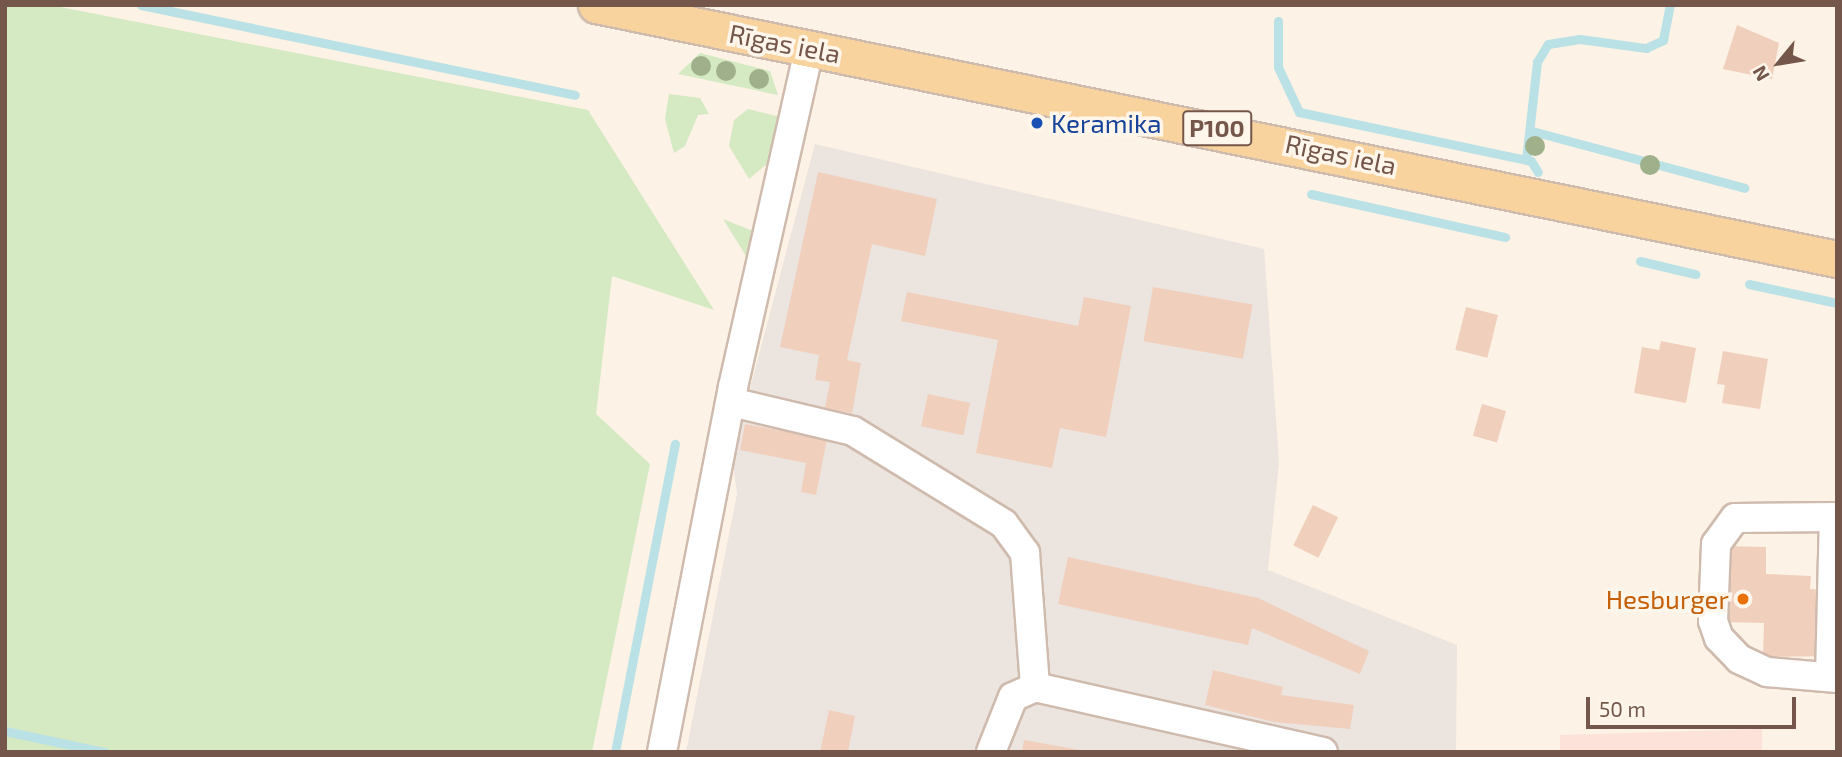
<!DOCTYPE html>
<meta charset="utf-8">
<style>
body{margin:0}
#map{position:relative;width:1842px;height:757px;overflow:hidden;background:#fcf2e5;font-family:"Exo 2",sans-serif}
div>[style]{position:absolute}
.commercial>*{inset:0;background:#fce2d9}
.industrial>*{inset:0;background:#ece4df}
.green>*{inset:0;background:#d5e9c3}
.stream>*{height:9px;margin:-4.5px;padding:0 4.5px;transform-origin:4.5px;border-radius:4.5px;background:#bae1e5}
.building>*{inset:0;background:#f1cfbd;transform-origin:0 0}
.roads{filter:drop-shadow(2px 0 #cfbbae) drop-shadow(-2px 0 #cfbbae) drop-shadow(0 2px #cfbbae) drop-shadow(0 -2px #cfbbae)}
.minor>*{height:28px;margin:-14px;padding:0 14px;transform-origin:14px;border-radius:14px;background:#fff}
.major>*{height:35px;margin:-17.5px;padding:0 17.5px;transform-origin:17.5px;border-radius:17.5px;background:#f9d39e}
.trees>*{width:20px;height:20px;margin:-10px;border-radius:50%;background:#a0b08b}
.dots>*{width:19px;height:19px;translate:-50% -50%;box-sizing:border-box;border:4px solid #fff6eb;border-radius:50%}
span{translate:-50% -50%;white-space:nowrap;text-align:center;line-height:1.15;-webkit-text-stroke:7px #fff6eb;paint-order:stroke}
.shield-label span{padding:2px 5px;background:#fff6eb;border:2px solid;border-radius:5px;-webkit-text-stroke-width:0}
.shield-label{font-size:24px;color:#74574a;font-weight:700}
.street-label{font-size:26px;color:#74574a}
.transit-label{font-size:26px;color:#164399}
.left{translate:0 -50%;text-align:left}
.food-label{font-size:26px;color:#c56008}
.right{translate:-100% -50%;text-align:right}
.frame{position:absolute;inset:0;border:7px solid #74574a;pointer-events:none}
.north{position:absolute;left:1744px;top:28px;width:70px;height:70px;-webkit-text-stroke:5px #fff6eb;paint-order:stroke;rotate:240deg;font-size:19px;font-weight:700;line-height:28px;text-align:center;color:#74574a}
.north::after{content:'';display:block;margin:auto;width:24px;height:32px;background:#74574a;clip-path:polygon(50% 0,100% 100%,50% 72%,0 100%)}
.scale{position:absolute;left:1586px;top:697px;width:210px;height:32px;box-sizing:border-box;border:4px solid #74574a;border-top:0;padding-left:9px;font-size:21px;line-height:24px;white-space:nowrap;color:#74574a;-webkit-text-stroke:5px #fff6eb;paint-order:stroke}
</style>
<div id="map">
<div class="commercial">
<div style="clip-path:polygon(1762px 729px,1762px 752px,1560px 752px,1560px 735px)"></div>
</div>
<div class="industrial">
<div style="clip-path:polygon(815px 144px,1264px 249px,1279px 462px,1268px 570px,1457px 645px,1456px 752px,686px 752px,737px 494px,732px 456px)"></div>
</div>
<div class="green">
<div style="clip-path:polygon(5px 5px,50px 5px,588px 110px,714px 310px,612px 276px,596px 414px,650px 464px,592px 752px,5px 752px)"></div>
<div style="clip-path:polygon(700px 53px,770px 71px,778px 95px,678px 74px)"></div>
<div style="clip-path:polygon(669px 94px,700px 98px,709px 114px,698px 115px,685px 146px,674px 153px,665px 119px)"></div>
<div style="clip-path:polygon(748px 109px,785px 118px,775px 157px,749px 179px,729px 146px,734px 120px)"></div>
<div style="clip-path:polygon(723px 219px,758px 233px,751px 264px)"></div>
</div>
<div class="stream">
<div style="left:141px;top:5px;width:443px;rotate:11.7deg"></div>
<div style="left:1278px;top:21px;width:46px;rotate:90deg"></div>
<div style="left:1278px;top:67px;width:50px;rotate:65deg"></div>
<div style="left:1299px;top:112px;width:237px;rotate:11.9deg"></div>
<div style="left:1531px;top:161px;width:13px;rotate:58deg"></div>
<div style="left:1532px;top:131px;width:220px;rotate:15deg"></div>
<div style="left:1526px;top:160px;width:99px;rotate:-83.6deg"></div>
<div style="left:1537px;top:62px;width:21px;rotate:-59deg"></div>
<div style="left:1548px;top:44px;width:32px;rotate:-9deg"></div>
<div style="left:1580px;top:39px;width:67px;rotate:7.8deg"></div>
<div style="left:1646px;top:48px;width:19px;rotate:-25deg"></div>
<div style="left:1663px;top:40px;width:36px;rotate:-79deg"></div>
<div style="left:1311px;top:194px;width:199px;rotate:12.5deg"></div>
<div style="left:1640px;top:261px;width:57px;rotate:13.3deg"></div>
<div style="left:1749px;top:284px;width:90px;rotate:12.2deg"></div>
<div style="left:5px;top:731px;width:102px;rotate:11.9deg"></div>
<div style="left:615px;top:752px;width:314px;rotate:-79deg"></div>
</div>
<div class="building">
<div style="clip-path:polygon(1737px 25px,1779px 43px,1772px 79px,1723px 69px)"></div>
<div style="clip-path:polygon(818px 172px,937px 199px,925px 256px,872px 244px,847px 360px,861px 363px,852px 413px,825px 408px,830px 382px,815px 380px,819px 355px,780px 347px)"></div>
<div style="left:1153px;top:287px;width:101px;height:55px;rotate:10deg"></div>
<div style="clip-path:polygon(907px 292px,1078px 326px,1084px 297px,1131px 306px,1106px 437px,1060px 428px,1052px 468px,976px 453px,998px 340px,901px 321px)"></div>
<div style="left:1466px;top:307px;width:33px;height:44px;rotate:14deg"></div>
<div style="clip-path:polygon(1661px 341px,1696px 348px,1686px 403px,1634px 393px,1642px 347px,1659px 350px)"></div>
<div style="clip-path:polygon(1723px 351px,1768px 359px,1760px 409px,1722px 403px,1725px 385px,1717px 384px)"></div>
<div style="left:928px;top:394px;width:43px;height:33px;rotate:12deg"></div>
<div style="left:1482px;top:404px;width:25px;height:33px;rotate:16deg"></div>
<div style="clip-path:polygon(745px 424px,827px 439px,816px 495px,801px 492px,806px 463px,740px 450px)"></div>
<div style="left:1313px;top:505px;width:28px;height:45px;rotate:26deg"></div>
<div style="clip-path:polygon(1723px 546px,1766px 547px,1766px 574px,1811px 576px,1810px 589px,1837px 591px,1837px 656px,1763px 657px,1764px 623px,1720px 622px)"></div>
<div style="clip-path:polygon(1068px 557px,1258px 598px,1369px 651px,1360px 674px,1252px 628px,1248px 645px,1058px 604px)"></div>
<div style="clip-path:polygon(1213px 670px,1283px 687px,1281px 695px,1354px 705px,1350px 729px,1274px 722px,1205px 705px)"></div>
<div style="clip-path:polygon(829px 710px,855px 716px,848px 752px,820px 752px)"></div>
<div style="clip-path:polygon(1024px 740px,1080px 750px,1080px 752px,1022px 752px)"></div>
</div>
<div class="roads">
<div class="minor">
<div style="left:731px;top:402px;width:125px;rotate:13.4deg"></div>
<div style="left:853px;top:431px;width:177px;rotate:31.6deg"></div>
<div style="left:1004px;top:524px;width:36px;rotate:54deg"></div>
<div style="left:1025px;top:553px;width:134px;rotate:85.7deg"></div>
<div style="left:1035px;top:687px;width:295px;rotate:12.7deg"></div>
<div style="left:1837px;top:517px;width:102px;rotate:179.4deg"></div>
<div style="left:1735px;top:518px;width:32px;rotate:126deg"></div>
<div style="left:1716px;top:544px;width:77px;rotate:92.2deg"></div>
<div style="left:1713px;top:621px;width:18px;rotate:71deg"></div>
<div style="left:1719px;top:638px;width:29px;rotate:46deg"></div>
<div style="left:1739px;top:659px;width:31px;rotate:25deg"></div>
<div style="left:1767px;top:672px;width:70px;rotate:4.9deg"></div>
<div style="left:1830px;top:677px;width:160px;rotate:-88.6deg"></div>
<div style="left:662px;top:752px;width:372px;rotate:-79deg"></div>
<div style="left:733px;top:387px;width:346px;rotate:-77.3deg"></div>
<div style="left:991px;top:752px;width:59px;rotate:-68.2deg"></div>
<div style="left:1013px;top:697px;width:24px;rotate:-24deg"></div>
</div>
<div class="major">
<div style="left:596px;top:5px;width:1267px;rotate:11.57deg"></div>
</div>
</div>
<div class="trees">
<div style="left:701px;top:66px"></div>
<div style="left:726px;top:71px"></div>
<div style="left:759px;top:79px"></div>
<div style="left:1535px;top:146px"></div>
<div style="left:1650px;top:165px"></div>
</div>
<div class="dots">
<div style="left:1037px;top:123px;background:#1a4fb4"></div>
<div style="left:1743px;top:599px;background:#e8710a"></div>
</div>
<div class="shield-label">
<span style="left:1217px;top:128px">P100</span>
</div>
<div class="street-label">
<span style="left:785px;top:43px;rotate:11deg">Rīgas iela</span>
<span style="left:1341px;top:154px;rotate:12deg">Rīgas iela</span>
</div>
<div class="transit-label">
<span class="left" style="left:1051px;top:123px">Keramika</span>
</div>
<div class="food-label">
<span class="right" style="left:1729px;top:599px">Hesburger</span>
</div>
<div class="frame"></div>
<div class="north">N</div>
<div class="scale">50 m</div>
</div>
